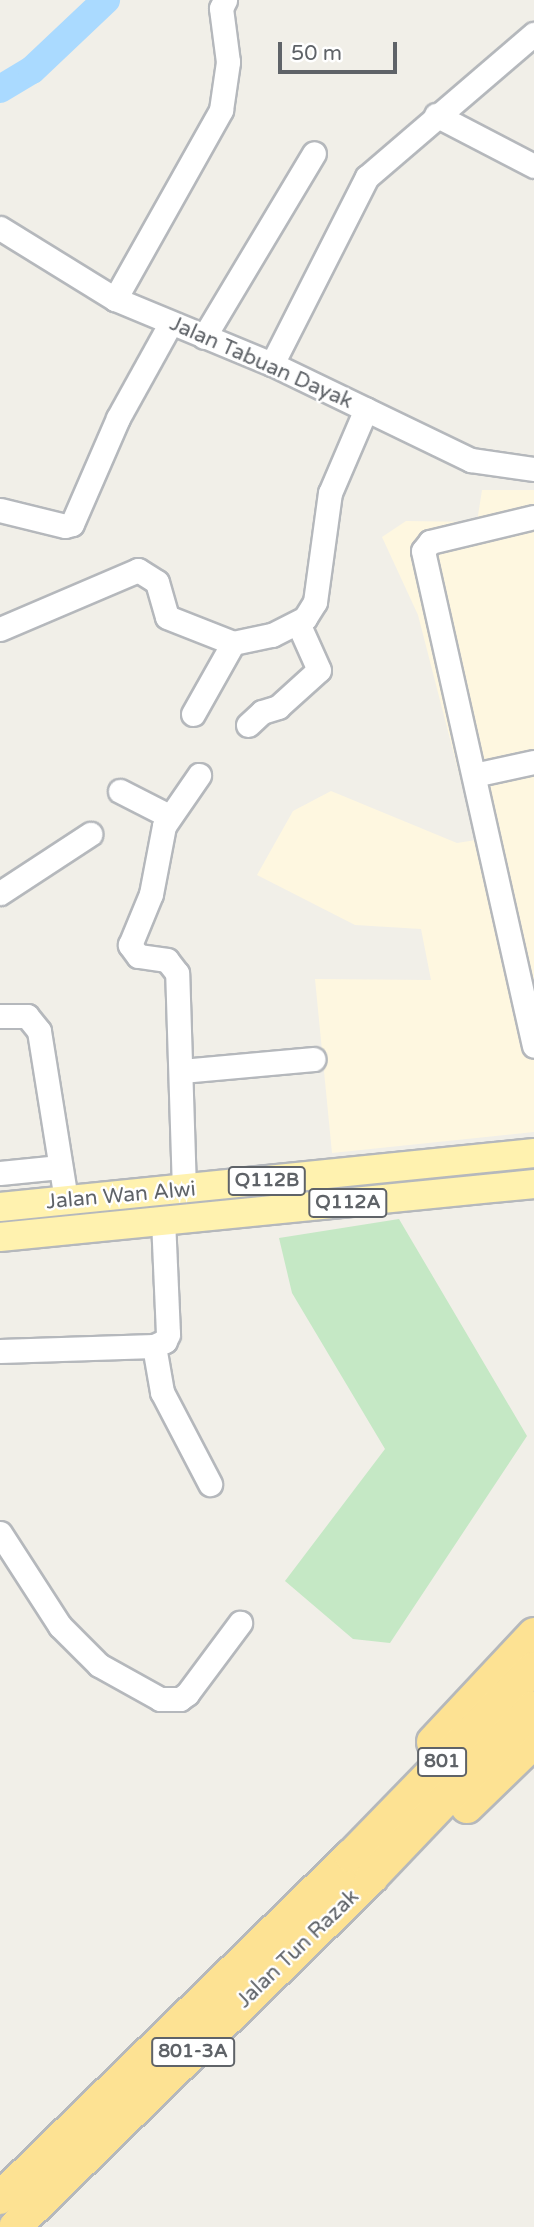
<!DOCTYPE html>
<style>
body{margin:0}
#map{position:relative;width:534px;height:2227px;overflow:hidden;background:#f1efe8;font-family:"Varela Round",sans-serif}
div>[style]{position:absolute}
.commercial>*{inset:0;background:#fef7e0}
.green>*{inset:0;background:#c5e8c5}
.river>*{height:28px;margin:-14px;padding:0 14px;transform-origin:14px;border-radius:14px;background:#aadaff}
.roads{filter:drop-shadow(2px 0 #b5b8bc) drop-shadow(-2px 0 #b5b8bc) drop-shadow(0 2px #b5b8bc) drop-shadow(0 -2px #b5b8bc)}
.minor>*{height:23px;margin:-11.5px;padding:0 11.5px;transform-origin:11.5px;border-radius:11.5px;background:#fff}
.major>*{height:28px;margin:-14px;padding:0 14px;transform-origin:14px;border-radius:14px;background:#fff2af}
.highway>*{height:32px;margin:-16px;padding:0 16px;transform-origin:16px;border-radius:16px;background:#fde293}
span{translate:-50% -50%;white-space:nowrap;text-align:center;line-height:1.15;-webkit-text-stroke:5px #fff;paint-order:stroke}
.shield-label span{padding:2px 5px;background:#fff;border:2px solid;border-radius:5px;-webkit-text-stroke-width:0}
.shield-label{font-size:19px;color:#5f6368;font-weight:700}
.street-label{font-size:21px;color:#5f6368}
.scale{position:absolute;left:278px;top:42px;width:119px;height:32px;box-sizing:border-box;border:4px solid #5f6368;border-top:0;padding-left:9px;font-size:21px;line-height:24px;white-space:nowrap;color:#5f6368;-webkit-text-stroke:5px #fff;paint-order:stroke}
</style>
<div id="map">
<div class="commercial">
<div style="clip-path:polygon(482px 490px,534px 490px,534px 1132px,332px 1153px,315px 979px,431px 980px,421px 929px,355px 925px,257px 875px,293px 811px,331px 791px,457px 843px,476px 840px,418px 615px,382px 537px,406px 521px,477px 522px)"></div>
</div>
<div class="green">
<div style="clip-path:polygon(399px 1219px,527px 1436px,390px 1643px,353px 1639px,285px 1581px,385px 1449px,292px 1293px,279px 1238px)"></div>
</div>
<div class="river">
<div style="left:0;top:89px;width:37px;rotate:-31deg"></div>
<div style="left:32px;top:70px;width:102px;rotate:-43.4deg"></div>
</div>
<div class="roads">
<div class="minor">
<div style="left:436px;top:115px;width:110px;rotate:27.5deg"></div>
<div style="left:0;top:228px;width:135px;rotate:31.7deg"></div>
<div style="left:115px;top:299px;width:170px;rotate:22.5deg"></div>
<div style="left:272px;top:364px;width:221px;rotate:25.8deg"></div>
<div style="left:471px;top:460px;width:64px;rotate:8.1deg"></div>
<div style="left:115px;top:299px;width:217px;rotate:-60.7deg"></div>
<div style="left:221px;top:110px;width:49px;rotate:-81.7deg"></div>
<div style="left:228px;top:62px;width:54px;rotate:-97.4deg"></div>
<div style="left:221px;top:8px;width:9px;rotate:-63deg"></div>
<div style="left:204px;top:337px;width:214px;rotate:-59.1deg"></div>
<div style="left:272px;top:364px;width:210px;rotate:-63.1deg"></div>
<div style="left:367px;top:177px;width:220px;rotate:-40.6deg"></div>
<div style="left:0;top:510px;width:67px;rotate:13.8deg"></div>
<div style="left:65px;top:526px;width:7px;rotate:-16deg"></div>
<div style="left:72px;top:524px;width:116px;rotate:-66.5deg"></div>
<div style="left:118px;top:418px;width:107px;rotate:-61deg"></div>
<div style="left:534px;top:517px;width:107px;rotate:166.5deg"></div>
<div style="left:430px;top:542px;width:11px;rotate:128deg"></div>
<div style="left:423px;top:551px;width:507px;rotate:77.36deg"></div>
<div style="left:0;top:629px;width:150px;rotate:-23.1deg"></div>
<div style="left:138px;top:570px;width:22px;rotate:32deg"></div>
<div style="left:157px;top:582px;width:36px;rotate:74deg"></div>
<div style="left:167px;top:617px;width:71px;rotate:21.5deg"></div>
<div style="left:233px;top:643px;width:40px;rotate:-12deg"></div>
<div style="left:272px;top:635px;width:37px;rotate:-27deg"></div>
<div style="left:305px;top:618px;width:19px;rotate:-58deg"></div>
<div style="left:315px;top:602px;width:110px;rotate:-82.2deg"></div>
<div style="left:330px;top:493px;width:91px;rotate:-66.8deg"></div>
<div style="left:193px;top:714px;width:81px;rotate:-60.6deg"></div>
<div style="left:248px;top:725px;width:19px;rotate:-43deg"></div>
<div style="left:262px;top:712px;width:17px;rotate:-17deg"></div>
<div style="left:278px;top:707px;width:55px;rotate:-42.1deg"></div>
<div style="left:319px;top:670px;width:51px;rotate:-114.1deg"></div>
<div style="left:474px;top:775px;width:61px;rotate:-12.2deg"></div>
<div style="left:120px;top:791px;width:55px;rotate:27deg"></div>
<div style="left:0;top:893px;width:108px;rotate:-33.2deg"></div>
<div style="left:0;top:1016px;width:27px"></div>
<div style="left:27px;top:1016px;width:19px;rotate:51deg"></div>
<div style="left:39px;top:1031px;width:171px;rotate:80.9deg"></div>
<div style="left:182px;top:1071px;width:132px;rotate:-5.2deg"></div>
<div style="left:0;top:1173px;width:60px;rotate:-5.7deg"></div>
<div style="left:184px;top:1190px;width:217px;rotate:-91.8deg"></div>
<div style="left:177px;top:973px;width:16px;rotate:-128deg"></div>
<div style="left:167px;top:960px;width:29px;rotate:-172deg"></div>
<div style="left:138px;top:956px;width:14px;rotate:-126deg"></div>
<div style="left:130px;top:945px;width:55px;rotate:-67.6deg"></div>
<div style="left:151px;top:894px;width:69px;rotate:-79.2deg"></div>
<div style="left:164px;top:826px;width:62px;rotate:-55.5deg"></div>
<div style="left:154px;top:1346px;width:47px;rotate:80.1deg"></div>
<div style="left:162px;top:1392px;width:104px;rotate:62.4deg"></div>
<div style="left:0;top:1351px;width:154px;rotate:-1.9deg"></div>
<div style="left:154px;top:1346px;width:12px;rotate:-24deg"></div>
<div style="left:165px;top:1341px;width:8px;rotate:-67deg"></div>
<div style="left:168px;top:1334px;width:113px;rotate:-92.5deg"></div>
<div style="left:0;top:1533px;width:111px;rotate:57.2deg"></div>
<div style="left:60px;top:1626px;width:55px;rotate:45deg"></div>
<div style="left:99px;top:1665px;width:70px;rotate:29.1deg"></div>
<div style="left:160px;top:1699px;width:20px"></div>
<div style="left:180px;top:1699px;width:9px;rotate:-36deg"></div>
<div style="left:187px;top:1694px;width:89px;rotate:-53.3deg"></div>
</div>
<div class="major">
<div style="left:0;top:1207px;width:537px;rotate:-5.77deg"></div>
<div style="left:0;top:1237px;width:537px;rotate:-5.67deg"></div>
</div>
<div class="highway">
<div style="left:433px;top:1742px;width:148px;rotate:-46.9deg"></div>
<div style="left:467px;top:1807px;width:93px;rotate:-44.1deg"></div>
<div style="left:0;top:2198px;width:490px;rotate:-44.3deg"></div>
<div style="left:351px;top:1856px;width:262px;rotate:-45.8deg"></div>
<div style="left:15px;top:2227px;width:499px;rotate:-44.4deg"></div>
<div style="left:371px;top:1878px;width:236px;rotate:-46.4deg"></div>
</div>
</div>
<div class="shield-label">
<span style="left:267px;top:1181px">Q112B</span>
<span style="left:348px;top:1203px">Q112A</span>
<span style="left:442px;top:1762px">801</span>
<span style="left:193px;top:2052px">801-3A</span>
</div>
<div class="street-label">
<span style="left:261px;top:363px;rotate:24deg">Jalan Tabuan Dayak</span>
<span style="left:121px;top:1196px;rotate:-5deg">Jalan Wan Alwi</span>
<span style="left:298px;top:1949px;rotate:-44deg">Jalan Tun Razak</span>
</div>
<div class="scale">50 m</div>
</div>
